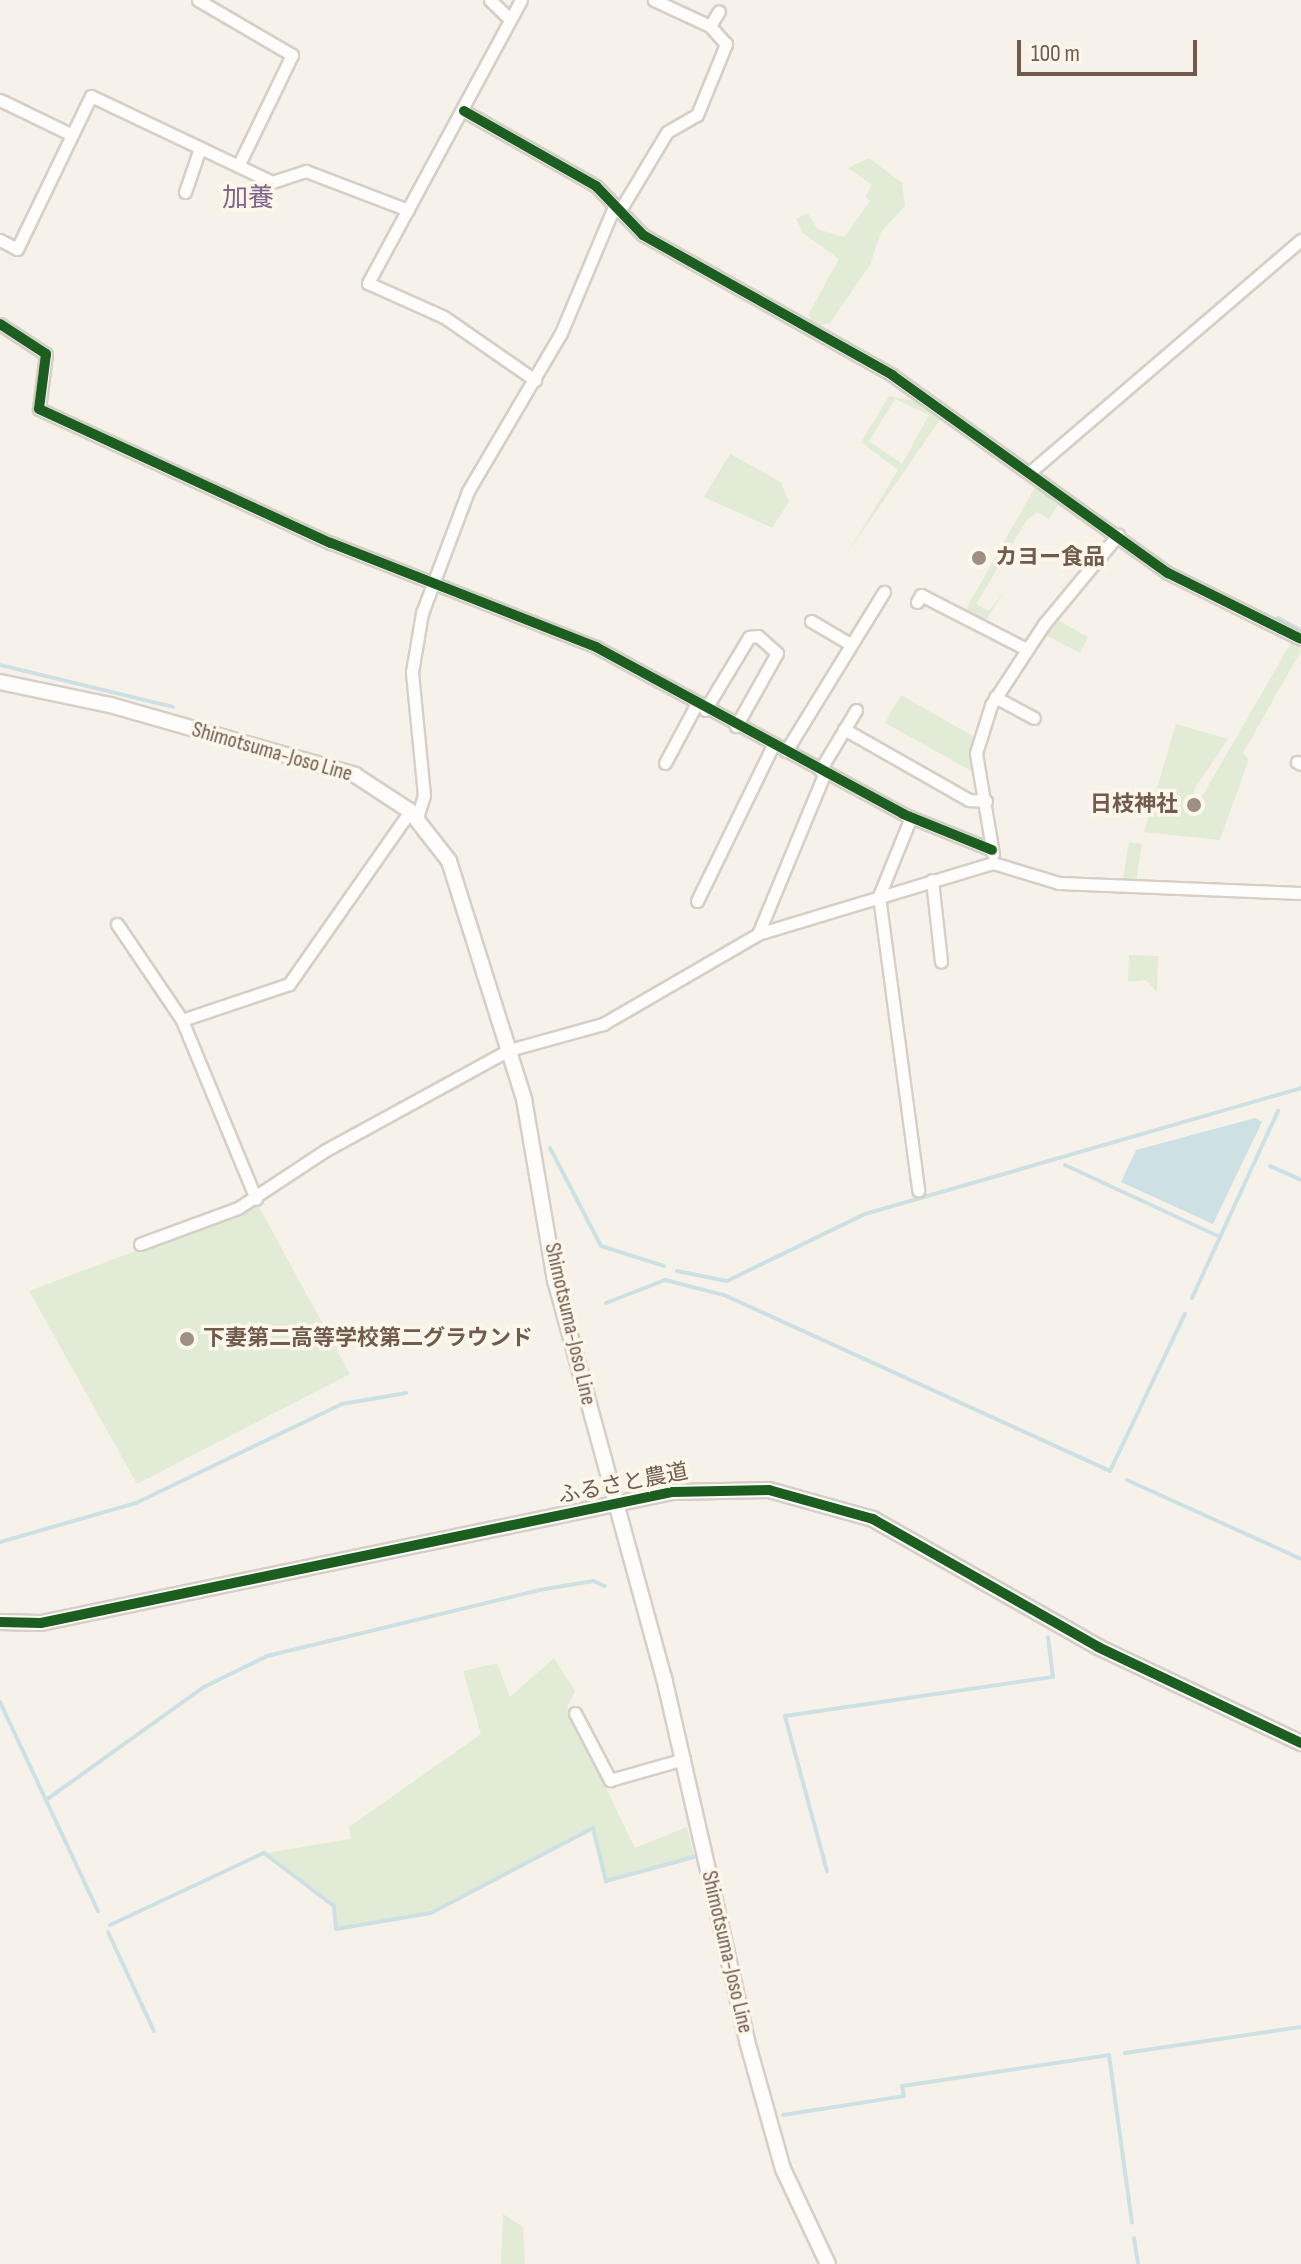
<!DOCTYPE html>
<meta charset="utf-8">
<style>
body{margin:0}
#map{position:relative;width:1301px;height:2264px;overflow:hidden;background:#f6f2ea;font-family:"Sofia Sans Condensed","Noto Sans JP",sans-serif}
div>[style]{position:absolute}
.green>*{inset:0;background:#e2ebd6;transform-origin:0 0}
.water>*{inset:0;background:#cde1e4}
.stream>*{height:4px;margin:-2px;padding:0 2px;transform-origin:2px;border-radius:2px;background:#cde1e4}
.roads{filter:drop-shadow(2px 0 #d5cfc8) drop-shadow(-2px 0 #d5cfc8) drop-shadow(0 2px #d5cfc8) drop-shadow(0 -2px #d5cfc8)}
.street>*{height:11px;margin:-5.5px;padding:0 5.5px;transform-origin:5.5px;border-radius:5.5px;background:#fefdfc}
.secondary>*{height:14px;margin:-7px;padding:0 7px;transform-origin:7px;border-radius:7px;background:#fefdfc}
.cycleway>*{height:10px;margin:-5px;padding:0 5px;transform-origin:5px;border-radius:5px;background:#1b5e20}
.dots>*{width:22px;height:22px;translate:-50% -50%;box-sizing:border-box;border:4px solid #fdf7eb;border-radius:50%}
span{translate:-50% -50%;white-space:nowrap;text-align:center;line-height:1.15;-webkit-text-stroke:7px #fdf7eb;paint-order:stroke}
.poi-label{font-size:22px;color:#705b4d;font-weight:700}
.left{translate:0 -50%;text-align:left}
.right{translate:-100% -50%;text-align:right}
.street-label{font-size:22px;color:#705b4d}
.quarter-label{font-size:26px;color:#81658c}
.scale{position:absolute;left:1017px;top:40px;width:180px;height:36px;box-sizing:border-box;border:4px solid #705b4d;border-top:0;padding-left:10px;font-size:24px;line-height:28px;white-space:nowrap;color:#705b4d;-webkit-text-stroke:6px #fdf7eb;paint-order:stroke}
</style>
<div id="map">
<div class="green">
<div style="clip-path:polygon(869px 158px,902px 183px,905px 206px,881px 232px,870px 265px,830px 323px,815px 326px,808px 315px,839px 259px,803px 233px,796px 219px,808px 213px,817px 229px,844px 237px,870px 201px,865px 197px,872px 185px,848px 168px)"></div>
<div style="clip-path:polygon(evenodd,889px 396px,923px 403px,942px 417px,848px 552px,898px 470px,861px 442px,889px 396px,895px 399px,929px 415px,902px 464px,869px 441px,895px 399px)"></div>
<div style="clip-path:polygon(730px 454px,781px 482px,789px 502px,772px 528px,704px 497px)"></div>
<div style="clip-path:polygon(1035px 487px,1058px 505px,1049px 519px,1037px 512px,1027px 520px,976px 604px,989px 611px,1005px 590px,986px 620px,965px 611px)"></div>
<div style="clip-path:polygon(1054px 618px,1088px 637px,1080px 653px,1042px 633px)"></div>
<div style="clip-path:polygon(1292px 641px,1301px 651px,1243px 753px,1249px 759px,1220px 840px,1144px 832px,1176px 724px,1228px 739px,1194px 790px,1196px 807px)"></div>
<div style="clip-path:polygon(901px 695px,976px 738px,977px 774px,885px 723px)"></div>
<div style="left:1129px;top:842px;width:13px;height:42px;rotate:9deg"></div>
<div style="clip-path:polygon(1129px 955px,1158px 956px,1157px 992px,1146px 980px,1128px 982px)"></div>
<div style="clip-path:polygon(258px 1205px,350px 1374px,137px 1484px,29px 1291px)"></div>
<div style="clip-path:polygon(554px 1658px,575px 1691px,567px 1707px,635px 1848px,687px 1827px,694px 1856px,607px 1879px,594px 1826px,431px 1911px,337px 1927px,336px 1905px,267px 1853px,351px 1839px,349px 1827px,481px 1734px,463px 1671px,497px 1663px,510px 1697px)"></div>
<div style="clip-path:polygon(503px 2214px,523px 2227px,525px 2264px,501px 2264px)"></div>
</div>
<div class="water">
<div style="clip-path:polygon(1255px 1118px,1262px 1122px,1213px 1224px,1121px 1182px,1136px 1150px)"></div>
</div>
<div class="stream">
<div style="left:1278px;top:618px;width:26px;rotate:28deg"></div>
<div style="left:0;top:665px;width:178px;rotate:13.6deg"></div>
<div style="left:550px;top:1148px;width:110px;rotate:62.5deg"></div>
<div style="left:601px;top:1246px;width:66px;rotate:17.6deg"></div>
<div style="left:1065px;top:1165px;width:171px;rotate:24.9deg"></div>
<div style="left:1270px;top:1166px;width:34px;rotate:24deg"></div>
<div style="left:677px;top:1271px;width:51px;rotate:11.3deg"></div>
<div style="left:727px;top:1281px;width:153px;rotate:-25.9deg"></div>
<div style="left:865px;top:1214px;width:454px;rotate:-16.1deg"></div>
<div style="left:1192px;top:1298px;width:206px;rotate:-65.3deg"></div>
<div style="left:606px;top:1303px;width:63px;rotate:-21.3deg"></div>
<div style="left:665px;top:1280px;width:61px;rotate:14.3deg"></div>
<div style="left:724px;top:1295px;width:424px;rotate:24.5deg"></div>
<div style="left:1110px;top:1471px;width:174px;rotate:-64.5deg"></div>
<div style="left:1127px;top:1480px;width:191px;rotate:24.4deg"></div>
<div style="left:0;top:1542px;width:141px;rotate:-16deg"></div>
<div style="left:136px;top:1503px;width:229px;rotate:-25.7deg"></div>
<div style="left:342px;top:1404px;width:65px;rotate:-9.8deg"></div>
<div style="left:0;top:1702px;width:231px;rotate:64.9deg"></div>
<div style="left:46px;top:1800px;width:194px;rotate:-35.6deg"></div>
<div style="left:204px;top:1687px;width:70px;rotate:-26.2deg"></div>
<div style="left:267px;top:1656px;width:280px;rotate:-13.6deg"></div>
<div style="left:539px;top:1590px;width:55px;rotate:-9.5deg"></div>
<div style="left:593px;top:1581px;width:13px;rotate:23deg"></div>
<div style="left:827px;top:1871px;width:161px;rotate:-105.2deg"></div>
<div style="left:785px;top:1716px;width:271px;rotate:-8.3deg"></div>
<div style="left:1053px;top:1677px;width:40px;rotate:-97.1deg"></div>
<div style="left:110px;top:1925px;width:170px;rotate:-25.1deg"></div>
<div style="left:264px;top:1853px;width:88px;rotate:37.1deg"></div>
<div style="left:334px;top:1906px;width:23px;rotate:85deg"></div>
<div style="left:336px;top:1929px;width:96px;rotate:-9.6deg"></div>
<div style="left:431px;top:1913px;width:183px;rotate:-27.7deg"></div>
<div style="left:593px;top:1828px;width:55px;rotate:76.2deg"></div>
<div style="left:606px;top:1881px;width:91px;rotate:-15.3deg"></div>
<div style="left:108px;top:1932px;width:109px;rotate:65.1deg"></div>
<div style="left:1125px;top:2053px;width:178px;rotate:-8.4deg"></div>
<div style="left:783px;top:2115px;width:122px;rotate:-8.9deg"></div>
<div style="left:904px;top:2096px;width:10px;rotate:-101deg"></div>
<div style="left:902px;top:2086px;width:209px;rotate:-8.5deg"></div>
<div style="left:1109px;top:2055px;width:169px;rotate:82.2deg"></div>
<div style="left:1134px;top:2238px;width:26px;rotate:81deg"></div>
</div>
<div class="roads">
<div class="street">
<div style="left:198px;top:0;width:109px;rotate:30.3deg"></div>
<div style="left:292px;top:55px;width:123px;rotate:115.9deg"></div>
<div style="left:490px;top:0;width:28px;rotate:44deg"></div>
<div style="left:521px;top:0;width:322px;rotate:118.4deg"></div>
<div style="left:368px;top:283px;width:83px;rotate:24.1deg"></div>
<div style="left:444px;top:317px;width:111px;rotate:34.7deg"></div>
<div style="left:710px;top:26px;width:17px;rotate:-59deg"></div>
<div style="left:0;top:100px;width:78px;rotate:25.9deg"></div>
<div style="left:464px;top:111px;width:152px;rotate:29.6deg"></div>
<div style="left:596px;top:186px;width:68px;rotate:46.2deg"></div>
<div style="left:643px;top:235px;width:286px;rotate:29.3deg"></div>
<div style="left:892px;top:375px;width:340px;rotate:35.7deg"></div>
<div style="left:1168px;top:573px;width:148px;rotate:26.4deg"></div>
<div style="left:185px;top:192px;width:46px;rotate:-71.2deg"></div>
<div style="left:619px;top:212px;width:93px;rotate:-59deg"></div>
<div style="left:667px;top:132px;width:34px;rotate:-30deg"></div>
<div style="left:697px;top:115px;width:77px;rotate:-67.8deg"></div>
<div style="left:726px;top:44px;width:24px;rotate:-132deg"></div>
<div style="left:710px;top:26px;width:62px;rotate:-155.1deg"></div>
<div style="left:0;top:240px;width:19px;rotate:28deg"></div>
<div style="left:17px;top:249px;width:170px;rotate:-64.2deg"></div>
<div style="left:91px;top:96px;width:200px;rotate:25.4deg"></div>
<div style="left:272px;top:182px;width:36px;rotate:-18deg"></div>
<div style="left:306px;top:171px;width:109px;rotate:20.9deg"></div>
<div style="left:0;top:324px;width:55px;rotate:33.1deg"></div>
<div style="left:46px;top:354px;width:55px;rotate:97.3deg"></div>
<div style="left:39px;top:409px;width:321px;rotate:24.7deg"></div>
<div style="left:331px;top:543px;width:285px;rotate:21.4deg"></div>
<div style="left:596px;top:647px;width:349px;rotate:28.5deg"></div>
<div style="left:903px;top:814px;width:96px;rotate:22deg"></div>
<div style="left:1030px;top:472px;width:357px;rotate:-40.6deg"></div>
<div style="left:917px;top:602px;width:8px;rotate:-60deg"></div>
<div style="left:921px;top:595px;width:118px;rotate:27.2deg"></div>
<div style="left:811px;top:621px;width:45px;rotate:30.5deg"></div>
<div style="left:995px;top:697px;width:44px;rotate:28.3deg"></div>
<div style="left:705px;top:710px;width:85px;rotate:-58.9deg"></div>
<div style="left:749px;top:637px;width:9px;rotate:-6deg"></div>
<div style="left:758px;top:636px;width:25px;rotate:42deg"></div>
<div style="left:777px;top:653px;width:84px;rotate:119.3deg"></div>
<div style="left:844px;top:729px;width:144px;rotate:29.6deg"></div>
<div style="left:969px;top:800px;width:17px;rotate:3deg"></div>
<div style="left:786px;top:751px;width:187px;rotate:-58.4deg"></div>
<div style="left:1297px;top:762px;width:4px;rotate:27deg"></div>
<div style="left:665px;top:763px;width:66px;rotate:-61.9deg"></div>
<div style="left:820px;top:770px;width:70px;rotate:-59deg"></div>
<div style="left:911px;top:817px;width:85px;rotate:112.1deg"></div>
<div style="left:879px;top:896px;width:297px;rotate:82.4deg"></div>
<div style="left:417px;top:818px;width:24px;rotate:-73deg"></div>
<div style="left:424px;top:795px;width:124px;rotate:-95.6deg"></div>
<div style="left:412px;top:672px;width:60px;rotate:-80.4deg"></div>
<div style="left:422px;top:613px;width:130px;rotate:-69.3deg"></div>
<div style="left:468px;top:491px;width:183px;rotate:-59.5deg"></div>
<div style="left:561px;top:333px;width:137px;rotate:-67.2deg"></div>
<div style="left:993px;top:854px;width:102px;rotate:-99.6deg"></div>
<div style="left:976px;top:753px;width:50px;rotate:-72.6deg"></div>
<div style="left:991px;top:705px;width:97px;rotate:-56.8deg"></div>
<div style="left:1044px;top:624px;width:116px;rotate:-50.3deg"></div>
<div style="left:993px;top:863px;width:69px;rotate:16.9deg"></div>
<div style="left:1059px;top:883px;width:242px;rotate:2.4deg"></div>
<div style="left:932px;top:880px;width:82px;rotate:83.7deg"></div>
<div style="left:697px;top:901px;width:174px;rotate:-64deg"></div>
<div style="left:117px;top:924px;width:116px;rotate:55.9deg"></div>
<div style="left:758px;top:934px;width:175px;rotate:-67.5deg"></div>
<div style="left:256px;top:1199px;width:194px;rotate:-112.5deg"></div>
<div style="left:182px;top:1020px;width:113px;rotate:-18.6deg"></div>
<div style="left:289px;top:984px;width:211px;rotate:-55deg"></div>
<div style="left:140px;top:1244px;width:104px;rotate:-20.2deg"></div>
<div style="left:238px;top:1208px;width:105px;rotate:-33.4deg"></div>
<div style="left:326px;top:1150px;width:209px;rotate:-28.7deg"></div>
<div style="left:509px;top:1050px;width:98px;rotate:-15.5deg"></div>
<div style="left:603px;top:1024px;width:179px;rotate:-30.1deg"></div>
<div style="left:758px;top:934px;width:245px;rotate:-16.8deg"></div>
<div style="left:575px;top:1713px;width:76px;rotate:62.4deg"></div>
<div style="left:610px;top:1780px;width:77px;rotate:-15.8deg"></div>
</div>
<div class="secondary">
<div style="left:0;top:682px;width:112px;rotate:11.8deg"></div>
<div style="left:110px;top:705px;width:255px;rotate:15.9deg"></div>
<div style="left:355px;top:775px;width:66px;rotate:33.2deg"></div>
<div style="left:410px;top:811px;width:63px;rotate:52deg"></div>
<div style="left:449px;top:861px;width:250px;rotate:72.5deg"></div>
<div style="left:524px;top:1099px;width:184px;rotate:80.3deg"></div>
<div style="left:555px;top:1280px;width:413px;rotate:74.7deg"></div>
<div style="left:664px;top:1678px;width:372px;rotate:77.1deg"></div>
<div style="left:747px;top:2041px;width:133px;rotate:74.3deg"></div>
<div style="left:783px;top:2169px;width:105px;rotate:64.7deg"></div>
<div style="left:0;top:1622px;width:41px;rotate:1.4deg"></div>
<div style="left:41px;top:1623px;width:644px;rotate:-11.73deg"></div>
<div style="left:672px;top:1492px;width:97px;rotate:-1.2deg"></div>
<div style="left:769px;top:1490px;width:108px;rotate:15.6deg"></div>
<div style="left:873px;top:1519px;width:259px;rotate:29.6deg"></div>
<div style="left:1098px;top:1647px;width:225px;rotate:25.3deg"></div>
</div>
</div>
<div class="cycleway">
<div style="left:464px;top:111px;width:152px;rotate:29.6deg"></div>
<div style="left:596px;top:186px;width:68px;rotate:46.2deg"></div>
<div style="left:643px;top:235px;width:286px;rotate:29.3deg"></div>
<div style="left:892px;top:375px;width:340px;rotate:35.7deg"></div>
<div style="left:1168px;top:573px;width:148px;rotate:26.4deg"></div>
<div style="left:0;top:324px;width:55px;rotate:33.1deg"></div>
<div style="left:46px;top:354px;width:55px;rotate:97.3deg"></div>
<div style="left:39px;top:409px;width:321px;rotate:24.7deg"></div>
<div style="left:331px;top:543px;width:285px;rotate:21.4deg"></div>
<div style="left:596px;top:647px;width:349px;rotate:28.5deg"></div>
<div style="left:903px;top:814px;width:96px;rotate:22deg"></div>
<div style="left:0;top:1622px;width:41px;rotate:1.4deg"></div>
<div style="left:41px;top:1623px;width:644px;rotate:-11.73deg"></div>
<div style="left:672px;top:1492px;width:97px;rotate:-1.2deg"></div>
<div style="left:769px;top:1490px;width:108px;rotate:15.6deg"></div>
<div style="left:873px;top:1519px;width:259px;rotate:29.6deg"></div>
<div style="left:1098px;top:1647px;width:225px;rotate:25.3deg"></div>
</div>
<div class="dots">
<div style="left:979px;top:558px;background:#9f9084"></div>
<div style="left:1194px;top:805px;background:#9f9084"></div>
<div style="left:187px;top:1339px;background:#9f9084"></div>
</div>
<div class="poi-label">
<span class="left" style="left:995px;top:558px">カヨー食品</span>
<span class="right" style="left:1178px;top:805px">日枝神社</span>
<span class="left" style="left:203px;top:1339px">下妻第二高等学校第二グラウンド</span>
</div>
<div class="street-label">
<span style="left:272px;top:752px;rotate:16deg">Shimotsuma-Joso Line</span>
<span style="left:570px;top:1324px;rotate:77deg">Shimotsuma-Joso Line</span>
<span style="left:623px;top:1484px;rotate:-11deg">ふるさと農道</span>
<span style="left:727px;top:1952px;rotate:77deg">Shimotsuma-Joso Line</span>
</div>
<div class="quarter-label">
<span style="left:248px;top:199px">加養</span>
</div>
<div class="scale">100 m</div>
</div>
